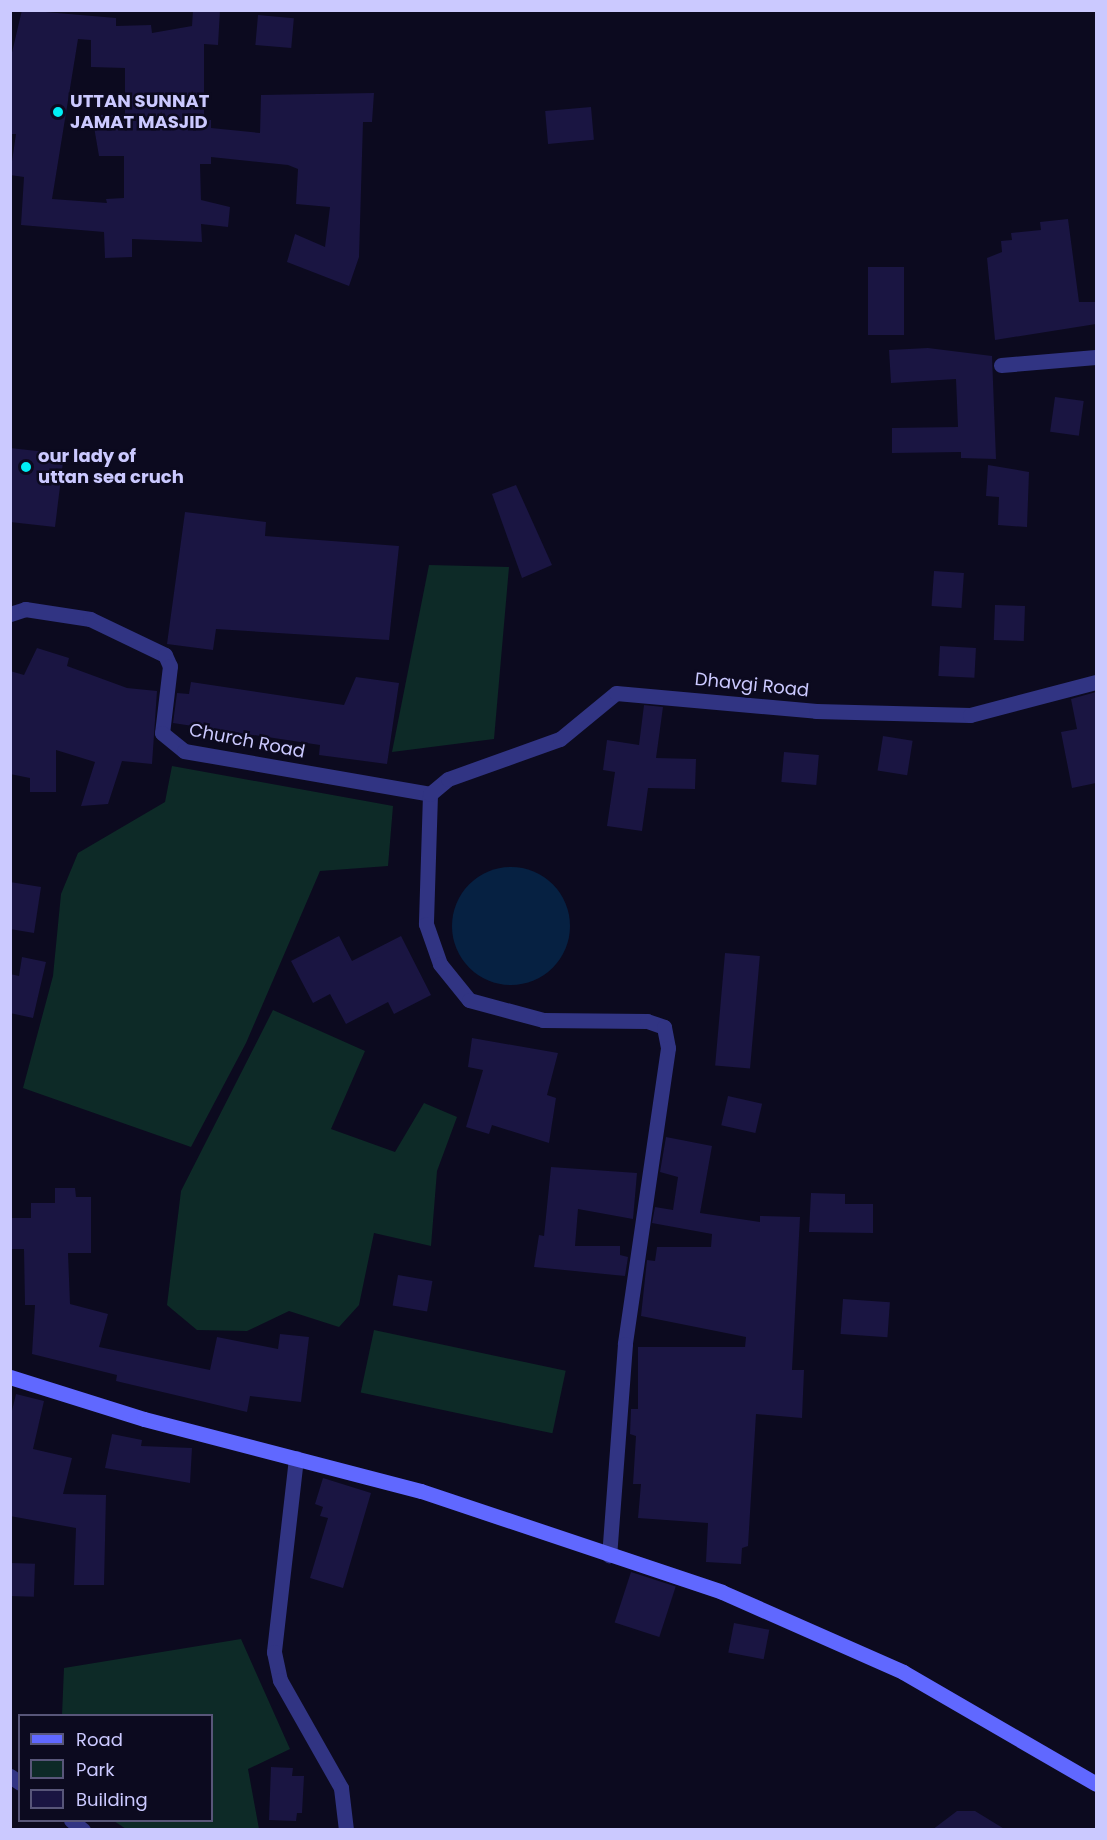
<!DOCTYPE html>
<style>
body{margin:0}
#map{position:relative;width:1107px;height:1840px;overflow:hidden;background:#0c0a1f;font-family:Poppins,sans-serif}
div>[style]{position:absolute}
.green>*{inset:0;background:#0d2a27;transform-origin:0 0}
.water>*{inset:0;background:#062142}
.round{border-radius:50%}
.building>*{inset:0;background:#1a1542;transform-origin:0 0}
.street>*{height:15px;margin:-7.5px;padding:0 7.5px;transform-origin:7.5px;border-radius:7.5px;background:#313483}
.secondary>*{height:15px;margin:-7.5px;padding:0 7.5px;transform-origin:7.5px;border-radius:7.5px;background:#6068ff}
.dots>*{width:16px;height:16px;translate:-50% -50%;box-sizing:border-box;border:3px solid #0c0a1f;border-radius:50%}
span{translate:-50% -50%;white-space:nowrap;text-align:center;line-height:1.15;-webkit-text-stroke:5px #0c0a1f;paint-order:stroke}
.poi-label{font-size:18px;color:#cbc9ff;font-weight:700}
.left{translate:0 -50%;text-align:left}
.street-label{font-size:18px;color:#cbc9ff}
.frame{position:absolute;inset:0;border:12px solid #cbc9ff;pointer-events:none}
.legend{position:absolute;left:18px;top:1714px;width:195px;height:108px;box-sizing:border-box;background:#0c0a1f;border:2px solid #585679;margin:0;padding:8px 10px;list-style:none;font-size:18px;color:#cbc9ff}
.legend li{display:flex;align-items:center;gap:12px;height:30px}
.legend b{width:30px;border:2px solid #585679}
</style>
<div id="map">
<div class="green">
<div style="clip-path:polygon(429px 565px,509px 567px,494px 739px,392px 752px)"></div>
<div style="clip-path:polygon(172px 766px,393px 806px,388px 866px,320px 871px,246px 1043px,191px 1147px,23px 1088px,53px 976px,61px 894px,78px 853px,165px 802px)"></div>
<div style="clip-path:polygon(273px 1010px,365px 1051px,331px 1129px,395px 1152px,424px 1103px,457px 1117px,437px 1171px,431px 1246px,374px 1233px,359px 1305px,339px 1327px,289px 1311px,247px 1331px,197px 1330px,167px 1305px,181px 1191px)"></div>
<div style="left:374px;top:1330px;width:196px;height:64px;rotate:12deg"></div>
<div style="clip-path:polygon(241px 1639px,290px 1749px,248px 1769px,259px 1829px,126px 1829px,114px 1821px,212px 1820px,212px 1716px,62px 1715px,64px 1668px)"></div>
</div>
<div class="water">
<div class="round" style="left:452px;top:867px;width:118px;height:118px"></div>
</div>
<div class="building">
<div style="clip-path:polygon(evenodd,22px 10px,116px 18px,116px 26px,151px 25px,152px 33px,192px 26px,193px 10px,220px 10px,218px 45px,204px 44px,204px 120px,211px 120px,211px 128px,260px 133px,261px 95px,374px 93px,372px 122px,363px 122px,359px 257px,349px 286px,287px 262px,295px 234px,325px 247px,330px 207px,296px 204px,298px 169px,288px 165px,211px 157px,211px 164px,200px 164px,201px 200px,230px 207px,228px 227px,201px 224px,202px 242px,132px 239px,132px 257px,105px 258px,104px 232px,21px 225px,24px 177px,10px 175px,16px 134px,10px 134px,10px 61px,22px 10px,78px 39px,91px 40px,91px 67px,125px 68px,125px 115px,92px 115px,99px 156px,124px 156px,124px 198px,106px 199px,107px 203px,52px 199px,78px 39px)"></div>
<div style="left:258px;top:15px;width:36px;height:30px;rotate:5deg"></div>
<div style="left:591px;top:107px;width:33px;height:46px;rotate:85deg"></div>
<div style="clip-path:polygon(1068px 219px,1079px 302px,1096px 302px,1096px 324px,995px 340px,987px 258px,1002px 252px,1001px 241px,1012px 240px,1011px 233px,1041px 230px,1040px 222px)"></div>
<div style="left:868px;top:267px;width:36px;height:68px"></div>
<div style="clip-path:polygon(928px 348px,992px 356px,996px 459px,961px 458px,961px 452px,892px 453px,892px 428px,958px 427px,956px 379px,891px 383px,889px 350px)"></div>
<div style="left:1055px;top:397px;width:29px;height:35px;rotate:8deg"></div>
<div style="clip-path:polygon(10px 448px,64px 454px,55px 527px,10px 522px)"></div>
<div style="clip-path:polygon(988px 465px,1029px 472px,1027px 527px,998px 525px,999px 497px,986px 496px)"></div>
<div style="clip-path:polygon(516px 485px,552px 565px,522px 578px,492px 494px)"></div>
<div style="clip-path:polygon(185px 512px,266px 522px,265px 536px,399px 546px,389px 640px,216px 629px,213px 650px,167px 644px)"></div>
<div style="left:934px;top:571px;width:30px;height:35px;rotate:4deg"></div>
<div style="left:995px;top:605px;width:30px;height:35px;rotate:2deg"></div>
<div style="left:940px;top:646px;width:36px;height:30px;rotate:3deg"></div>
<div style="clip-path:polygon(37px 648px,69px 658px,67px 666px,127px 688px,157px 691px,152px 764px,122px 761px,108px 804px,81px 806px,95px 762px,56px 750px,56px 792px,30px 792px,30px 778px,10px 774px,10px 671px,24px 675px)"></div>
<div style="clip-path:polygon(356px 677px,399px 683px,387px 764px,319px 755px,320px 745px,173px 723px,177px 693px,189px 694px,191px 682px,344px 705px)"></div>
<div style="clip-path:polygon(1096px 692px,1096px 783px,1072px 788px,1061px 732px,1077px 729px,1071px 699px)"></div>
<div style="clip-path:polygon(644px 705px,663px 707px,656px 758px,696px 759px,695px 789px,648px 788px,642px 831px,607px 826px,615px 772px,603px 770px,607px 740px,639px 745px)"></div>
<div style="left:883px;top:736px;width:30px;height:35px;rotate:9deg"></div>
<div style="left:784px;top:752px;width:35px;height:30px;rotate:5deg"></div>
<div style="clip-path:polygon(10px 882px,41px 887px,34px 933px,10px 929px)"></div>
<div style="clip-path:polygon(339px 936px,352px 961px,401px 936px,431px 995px,394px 1014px,388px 1002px,346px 1024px,330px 994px,313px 1003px,291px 961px)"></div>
<div style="left:725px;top:953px;width:35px;height:113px;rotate:5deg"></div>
<div style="clip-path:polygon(22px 957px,46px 962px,33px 1018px,10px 1013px,10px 974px,19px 976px)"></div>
<div style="clip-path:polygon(472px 1038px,558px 1053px,547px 1095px,556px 1098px,549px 1143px,492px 1125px,489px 1134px,466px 1127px,483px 1070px,468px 1067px)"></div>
<div style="left:728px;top:1096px;width:35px;height:30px;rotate:13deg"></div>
<div style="clip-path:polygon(666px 1137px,712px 1146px,700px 1213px,760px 1222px,760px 1216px,800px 1217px,792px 1370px,804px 1370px,802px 1418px,756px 1414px,748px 1546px,742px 1548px,741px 1564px,706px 1562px,708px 1523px,638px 1518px,641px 1484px,633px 1484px,636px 1436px,630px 1434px,631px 1409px,638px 1409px,638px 1347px,745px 1347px,746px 1337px,641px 1316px,647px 1260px,655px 1261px,657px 1247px,711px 1247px,712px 1234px,652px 1223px,655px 1207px,673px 1210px,678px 1177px,660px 1172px)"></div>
<div style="clip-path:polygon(551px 1167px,637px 1173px,633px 1219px,578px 1209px,575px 1246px,620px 1246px,620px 1255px,628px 1257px,625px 1276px,534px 1267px,539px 1235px,544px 1236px)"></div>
<div style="clip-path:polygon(55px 1188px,75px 1188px,76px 1197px,91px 1197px,91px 1253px,68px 1253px,70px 1304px,108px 1314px,99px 1347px,210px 1370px,217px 1337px,278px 1349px,280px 1334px,309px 1337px,301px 1402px,250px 1396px,247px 1412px,116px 1381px,117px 1375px,32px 1354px,35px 1305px,25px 1305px,24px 1249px,10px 1249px,10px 1218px,31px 1218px,31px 1203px,55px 1203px)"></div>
<div style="clip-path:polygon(811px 1193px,845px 1194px,845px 1204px,873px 1204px,873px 1233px,809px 1232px)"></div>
<div style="left:398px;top:1275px;width:35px;height:31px;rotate:10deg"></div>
<div style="left:843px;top:1299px;width:47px;height:35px;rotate:4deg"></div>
<div style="clip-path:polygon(16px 1394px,44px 1401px,33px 1449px,72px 1458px,63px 1494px,106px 1495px,104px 1585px,74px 1585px,76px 1528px,10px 1516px,10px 1419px)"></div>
<div style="clip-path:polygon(112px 1434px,142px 1440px,141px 1446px,192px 1448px,190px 1483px,105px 1468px)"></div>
<div style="clip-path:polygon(323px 1478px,371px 1493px,343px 1588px,310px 1578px,328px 1518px,320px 1516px,323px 1507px,315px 1504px)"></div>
<div style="left:10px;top:1563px;width:25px;height:33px;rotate:2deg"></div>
<div style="left:631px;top:1572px;width:47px;height:53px;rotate:18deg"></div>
<div style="left:734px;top:1623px;width:36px;height:30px;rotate:11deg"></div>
<div style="clip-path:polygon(271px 1767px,293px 1768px,292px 1776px,304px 1776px,302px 1813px,297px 1813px,296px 1821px,269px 1820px)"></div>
<div style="clip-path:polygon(957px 1811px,975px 1811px,1006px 1830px,932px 1830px)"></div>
</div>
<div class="street">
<div style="left:1001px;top:365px;width:95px;rotate:-4.8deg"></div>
<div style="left:10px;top:614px;width:16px;rotate:-18deg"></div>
<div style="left:25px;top:609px;width:66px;rotate:8.7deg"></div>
<div style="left:90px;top:619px;width:83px;rotate:25.6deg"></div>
<div style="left:165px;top:655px;width:12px;rotate:66deg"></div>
<div style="left:170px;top:666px;width:67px;rotate:96.8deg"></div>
<div style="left:162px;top:733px;width:28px;rotate:39deg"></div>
<div style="left:184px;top:751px;width:250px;rotate:9.9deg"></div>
<div style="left:430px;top:794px;width:130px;rotate:91.8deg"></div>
<div style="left:426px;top:924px;width:42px;rotate:70.7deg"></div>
<div style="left:440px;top:964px;width:46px;rotate:51.1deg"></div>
<div style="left:469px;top:1000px;width:77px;rotate:15.1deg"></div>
<div style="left:543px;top:1020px;width:104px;rotate:0.6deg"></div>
<div style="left:647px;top:1021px;width:18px;rotate:19deg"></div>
<div style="left:664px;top:1027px;width:21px;rotate:79deg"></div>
<div style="left:668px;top:1048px;width:299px;rotate:98.3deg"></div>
<div style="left:625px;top:1344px;width:212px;rotate:94.3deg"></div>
<div style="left:430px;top:794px;width:23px;rotate:-40deg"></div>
<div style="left:448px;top:779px;width:119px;rotate:-19.7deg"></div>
<div style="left:560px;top:739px;width:72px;rotate:-39.4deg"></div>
<div style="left:616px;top:693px;width:201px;rotate:5.1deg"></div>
<div style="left:816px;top:711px;width:154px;rotate:1.5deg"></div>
<div style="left:970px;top:715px;width:130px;rotate:-14.7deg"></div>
<div style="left:296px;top:1458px;width:195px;rotate:96.5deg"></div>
<div style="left:274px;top:1652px;width:29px;rotate:78deg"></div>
<div style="left:280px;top:1680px;width:124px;rotate:60.5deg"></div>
<div style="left:341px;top:1788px;width:42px;rotate:83.2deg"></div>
<div style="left:10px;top:1776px;width:12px;rotate:35deg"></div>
<div style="left:71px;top:1820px;width:16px;rotate:40deg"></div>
</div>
<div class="secondary">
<div style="left:10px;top:1377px;width:140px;rotate:17.4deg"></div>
<div style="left:144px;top:1419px;width:286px;rotate:14.6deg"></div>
<div style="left:421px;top:1491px;width:317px;rotate:18.5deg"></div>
<div style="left:722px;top:1592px;width:198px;rotate:23.8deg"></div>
<div style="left:903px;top:1672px;width:223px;rotate:30.1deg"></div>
</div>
<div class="dots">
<div style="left:58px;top:112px;background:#00eef4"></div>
<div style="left:26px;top:467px;background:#00eef4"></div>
</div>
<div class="poi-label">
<span class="left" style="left:70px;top:112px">UTTAN SUNNAT<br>JAMAT MASJID</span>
<span class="left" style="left:38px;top:467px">our lady of<br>uttan sea cruch</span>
</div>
<div class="street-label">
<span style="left:752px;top:685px;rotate:6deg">Dhavgi Road</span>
<span style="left:247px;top:741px;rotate:11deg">Church Road</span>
</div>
<div class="frame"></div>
<ul class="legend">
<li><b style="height:8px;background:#6068ff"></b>Road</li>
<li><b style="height:16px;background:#0d2a27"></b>Park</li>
<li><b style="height:16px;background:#1a1542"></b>Building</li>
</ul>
</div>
